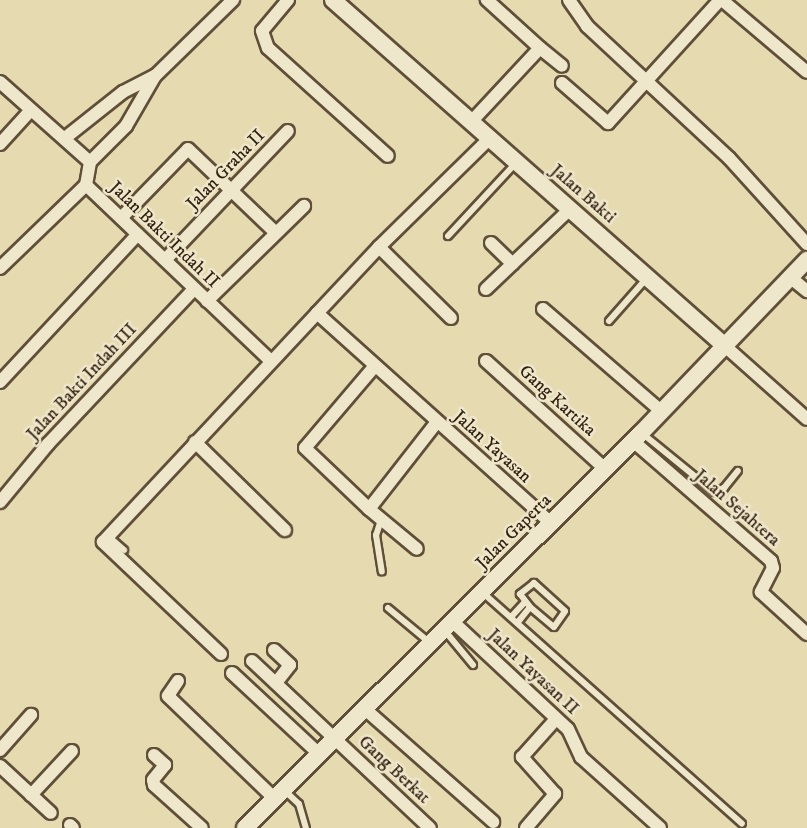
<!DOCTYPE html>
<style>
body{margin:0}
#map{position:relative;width:807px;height:828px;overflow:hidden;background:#e6dab1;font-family:"IM FELL DW Pica",serif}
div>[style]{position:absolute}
.roads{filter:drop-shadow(2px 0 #604f38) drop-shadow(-2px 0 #604f38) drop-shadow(0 2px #604f38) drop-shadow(0 -2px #604f38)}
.lane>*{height:6px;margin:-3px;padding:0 3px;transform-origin:3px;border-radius:3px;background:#efe7cc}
.street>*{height:12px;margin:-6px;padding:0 6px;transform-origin:6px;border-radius:6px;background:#efe7cc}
.secondary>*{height:16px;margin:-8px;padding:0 8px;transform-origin:8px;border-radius:8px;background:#efe7cc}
span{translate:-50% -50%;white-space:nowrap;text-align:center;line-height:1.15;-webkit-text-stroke:5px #efe7cc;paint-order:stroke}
.street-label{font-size:18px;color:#332110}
</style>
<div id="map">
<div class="roads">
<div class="lane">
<div style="left:448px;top:236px;width:98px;rotate:-47.1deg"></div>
<div style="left:609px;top:321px;width:56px;rotate:-48.6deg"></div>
<div style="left:643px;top:434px;width:92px;rotate:39.2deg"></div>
<div style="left:714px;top:492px;width:11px;rotate:-22deg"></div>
<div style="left:724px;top:488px;width:22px;rotate:-51deg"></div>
<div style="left:381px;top:520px;width:16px;rotate:108deg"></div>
<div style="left:376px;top:535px;width:37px;rotate:81deg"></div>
<div style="left:109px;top:537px;width:20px;rotate:41deg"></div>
<div style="left:482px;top:592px;width:348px;rotate:41.7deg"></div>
<div style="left:388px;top:608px;width:53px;rotate:39.7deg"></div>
<div style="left:511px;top:617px;width:21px;rotate:-47deg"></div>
<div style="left:518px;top:622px;width:19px;rotate:-51deg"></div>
<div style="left:530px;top:607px;width:31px;rotate:40deg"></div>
<div style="left:554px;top:627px;width:19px;rotate:-55deg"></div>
<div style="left:565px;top:611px;width:42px;rotate:-137.9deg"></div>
<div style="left:534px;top:583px;width:18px;rotate:142deg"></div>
<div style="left:520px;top:594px;width:16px;rotate:52deg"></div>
<div style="left:445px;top:631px;width:44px;rotate:50.5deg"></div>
<div style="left:285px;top:791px;width:19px;rotate:43deg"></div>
<div style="left:299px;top:804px;width:25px;rotate:74deg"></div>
</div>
<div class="street">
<div style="left:288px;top:0;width:40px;rotate:130deg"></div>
<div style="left:262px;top:31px;width:18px;rotate:71deg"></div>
<div style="left:268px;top:48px;width:161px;rotate:42deg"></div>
<div style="left:569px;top:0;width:32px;rotate:55deg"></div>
<div style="left:587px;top:26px;width:194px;rotate:42.9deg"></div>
<div style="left:729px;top:158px;width:116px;rotate:47.8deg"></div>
<div style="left:722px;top:0;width:111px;rotate:40.3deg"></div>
<div style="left:540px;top:48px;width:28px;rotate:39deg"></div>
<div style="left:0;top:82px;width:120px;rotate:41.6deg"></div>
<div style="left:562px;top:83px;width:61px;rotate:41deg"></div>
<div style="left:608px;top:123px;width:166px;rotate:-47.7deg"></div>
<div style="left:471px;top:122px;width:101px;rotate:-47deg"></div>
<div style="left:540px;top:48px;width:72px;rotate:-137.8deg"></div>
<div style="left:65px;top:138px;width:74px;rotate:-38.4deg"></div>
<div style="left:123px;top:92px;width:36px;rotate:-27deg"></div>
<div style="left:0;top:144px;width:45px;rotate:-47.7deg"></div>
<div style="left:90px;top:162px;width:51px;rotate:-45deg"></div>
<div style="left:126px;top:126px;width:58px;rotate:-59.9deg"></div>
<div style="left:155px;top:76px;width:109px;rotate:-44.3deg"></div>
<div style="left:86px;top:185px;width:254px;rotate:43.6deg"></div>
<div style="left:86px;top:185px;width:23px;rotate:-80deg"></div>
<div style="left:121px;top:218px;width:96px;rotate:-45.8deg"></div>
<div style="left:188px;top:149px;width:120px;rotate:43.7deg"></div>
<div style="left:491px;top:243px;width:30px;rotate:44deg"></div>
<div style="left:379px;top:247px;width:101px;rotate:44.6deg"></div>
<div style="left:165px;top:260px;width:178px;rotate:-46.4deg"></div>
<div style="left:0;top:268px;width:120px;rotate:-44deg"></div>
<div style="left:791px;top:278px;width:21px;rotate:39deg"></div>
<div style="left:486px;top:289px;width:116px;rotate:-43.6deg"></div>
<div style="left:207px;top:301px;width:136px;rotate:-44.4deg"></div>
<div style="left:543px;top:309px;width:156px;rotate:40.8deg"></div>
<div style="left:317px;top:313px;width:314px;rotate:41.9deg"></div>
<div style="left:726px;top:347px;width:108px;rotate:41.6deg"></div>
<div style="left:486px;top:361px;width:159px;rotate:42.2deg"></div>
<div style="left:374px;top:367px;width:106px;rotate:130.4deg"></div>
<div style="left:305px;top:448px;width:88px;rotate:43.6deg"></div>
<div style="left:369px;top:509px;width:110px;rotate:-52deg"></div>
<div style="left:0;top:382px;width:202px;rotate:-47deg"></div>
<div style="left:633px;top:441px;width:183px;rotate:41deg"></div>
<div style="left:771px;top:561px;width:7px;rotate:74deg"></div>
<div style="left:773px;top:568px;width:27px;rotate:117deg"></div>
<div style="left:761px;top:592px;width:62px;rotate:42.4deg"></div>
<div style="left:195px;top:442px;width:126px;rotate:44.4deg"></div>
<div style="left:0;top:502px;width:75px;rotate:-50.4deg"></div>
<div style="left:48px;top:444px;width:213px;rotate:-46.7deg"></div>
<div style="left:369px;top:509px;width:62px;rotate:39.8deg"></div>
<div style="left:452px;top:621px;width:158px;rotate:43deg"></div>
<div style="left:568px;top:729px;width:31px;rotate:65deg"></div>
<div style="left:581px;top:757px;width:106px;rotate:41.9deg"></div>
<div style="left:274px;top:650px;width:22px;rotate:43deg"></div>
<div style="left:290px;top:665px;width:23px;rotate:128deg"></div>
<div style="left:221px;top:654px;width:163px;rotate:-136.5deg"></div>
<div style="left:103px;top:542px;width:404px;rotate:-46.9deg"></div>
<div style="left:379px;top:247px;width:156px;rotate:-44.5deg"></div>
<div style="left:252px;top:661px;width:244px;rotate:43.2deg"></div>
<div style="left:232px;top:673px;width:117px;rotate:42.9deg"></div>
<div style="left:178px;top:681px;width:18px;rotate:124deg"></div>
<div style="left:168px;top:696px;width:147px;rotate:43.9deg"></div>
<div style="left:365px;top:709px;width:171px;rotate:41.4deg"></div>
<div style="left:0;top:750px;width:47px;rotate:-48.5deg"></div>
<div style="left:154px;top:755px;width:15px;rotate:42deg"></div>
<div style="left:165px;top:765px;width:19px;rotate:129deg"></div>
<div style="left:153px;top:780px;width:5px;rotate:79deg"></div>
<div style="left:154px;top:785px;width:64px;rotate:41.9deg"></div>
<div style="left:0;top:766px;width:69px;rotate:42.7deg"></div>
<div style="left:31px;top:795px;width:60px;rotate:-47deg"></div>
<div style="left:70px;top:825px;width:4px;rotate:45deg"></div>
<div style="left:526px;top:828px;width:45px;rotate:-49.5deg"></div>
<div style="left:555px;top:794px;width:50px;rotate:-131.7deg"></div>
<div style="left:522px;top:757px;width:51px;rotate:-48.2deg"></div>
</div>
<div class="secondary">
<div style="left:333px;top:0;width:524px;rotate:41.44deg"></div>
<div style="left:245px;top:828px;width:559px;rotate:-44.93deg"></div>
<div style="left:641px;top:433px;width:240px;rotate:-46.2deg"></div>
</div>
</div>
<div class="street-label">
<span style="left:226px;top:170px;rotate:-46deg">Jalan Graha II</span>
<span style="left:583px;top:194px;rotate:41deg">Jalan Bakti</span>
<span style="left:164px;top:235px;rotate:44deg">Jalan Bakti Indah II</span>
<span style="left:82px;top:382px;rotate:-47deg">Jalan Bakti Indah III</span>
<span style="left:557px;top:401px;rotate:42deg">Gang Kartika</span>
<span style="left:492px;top:447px;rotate:42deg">Jalan Yayasan</span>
<span style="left:737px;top:508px;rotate:41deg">Jalan Sejahtera</span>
<span style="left:514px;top:532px;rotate:-45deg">Jalan Gaperta</span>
<span style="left:533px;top:672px;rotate:43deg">Jalan Yayasan II</span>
<span style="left:394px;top:770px;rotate:43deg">Gang Berkat</span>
</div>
</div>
